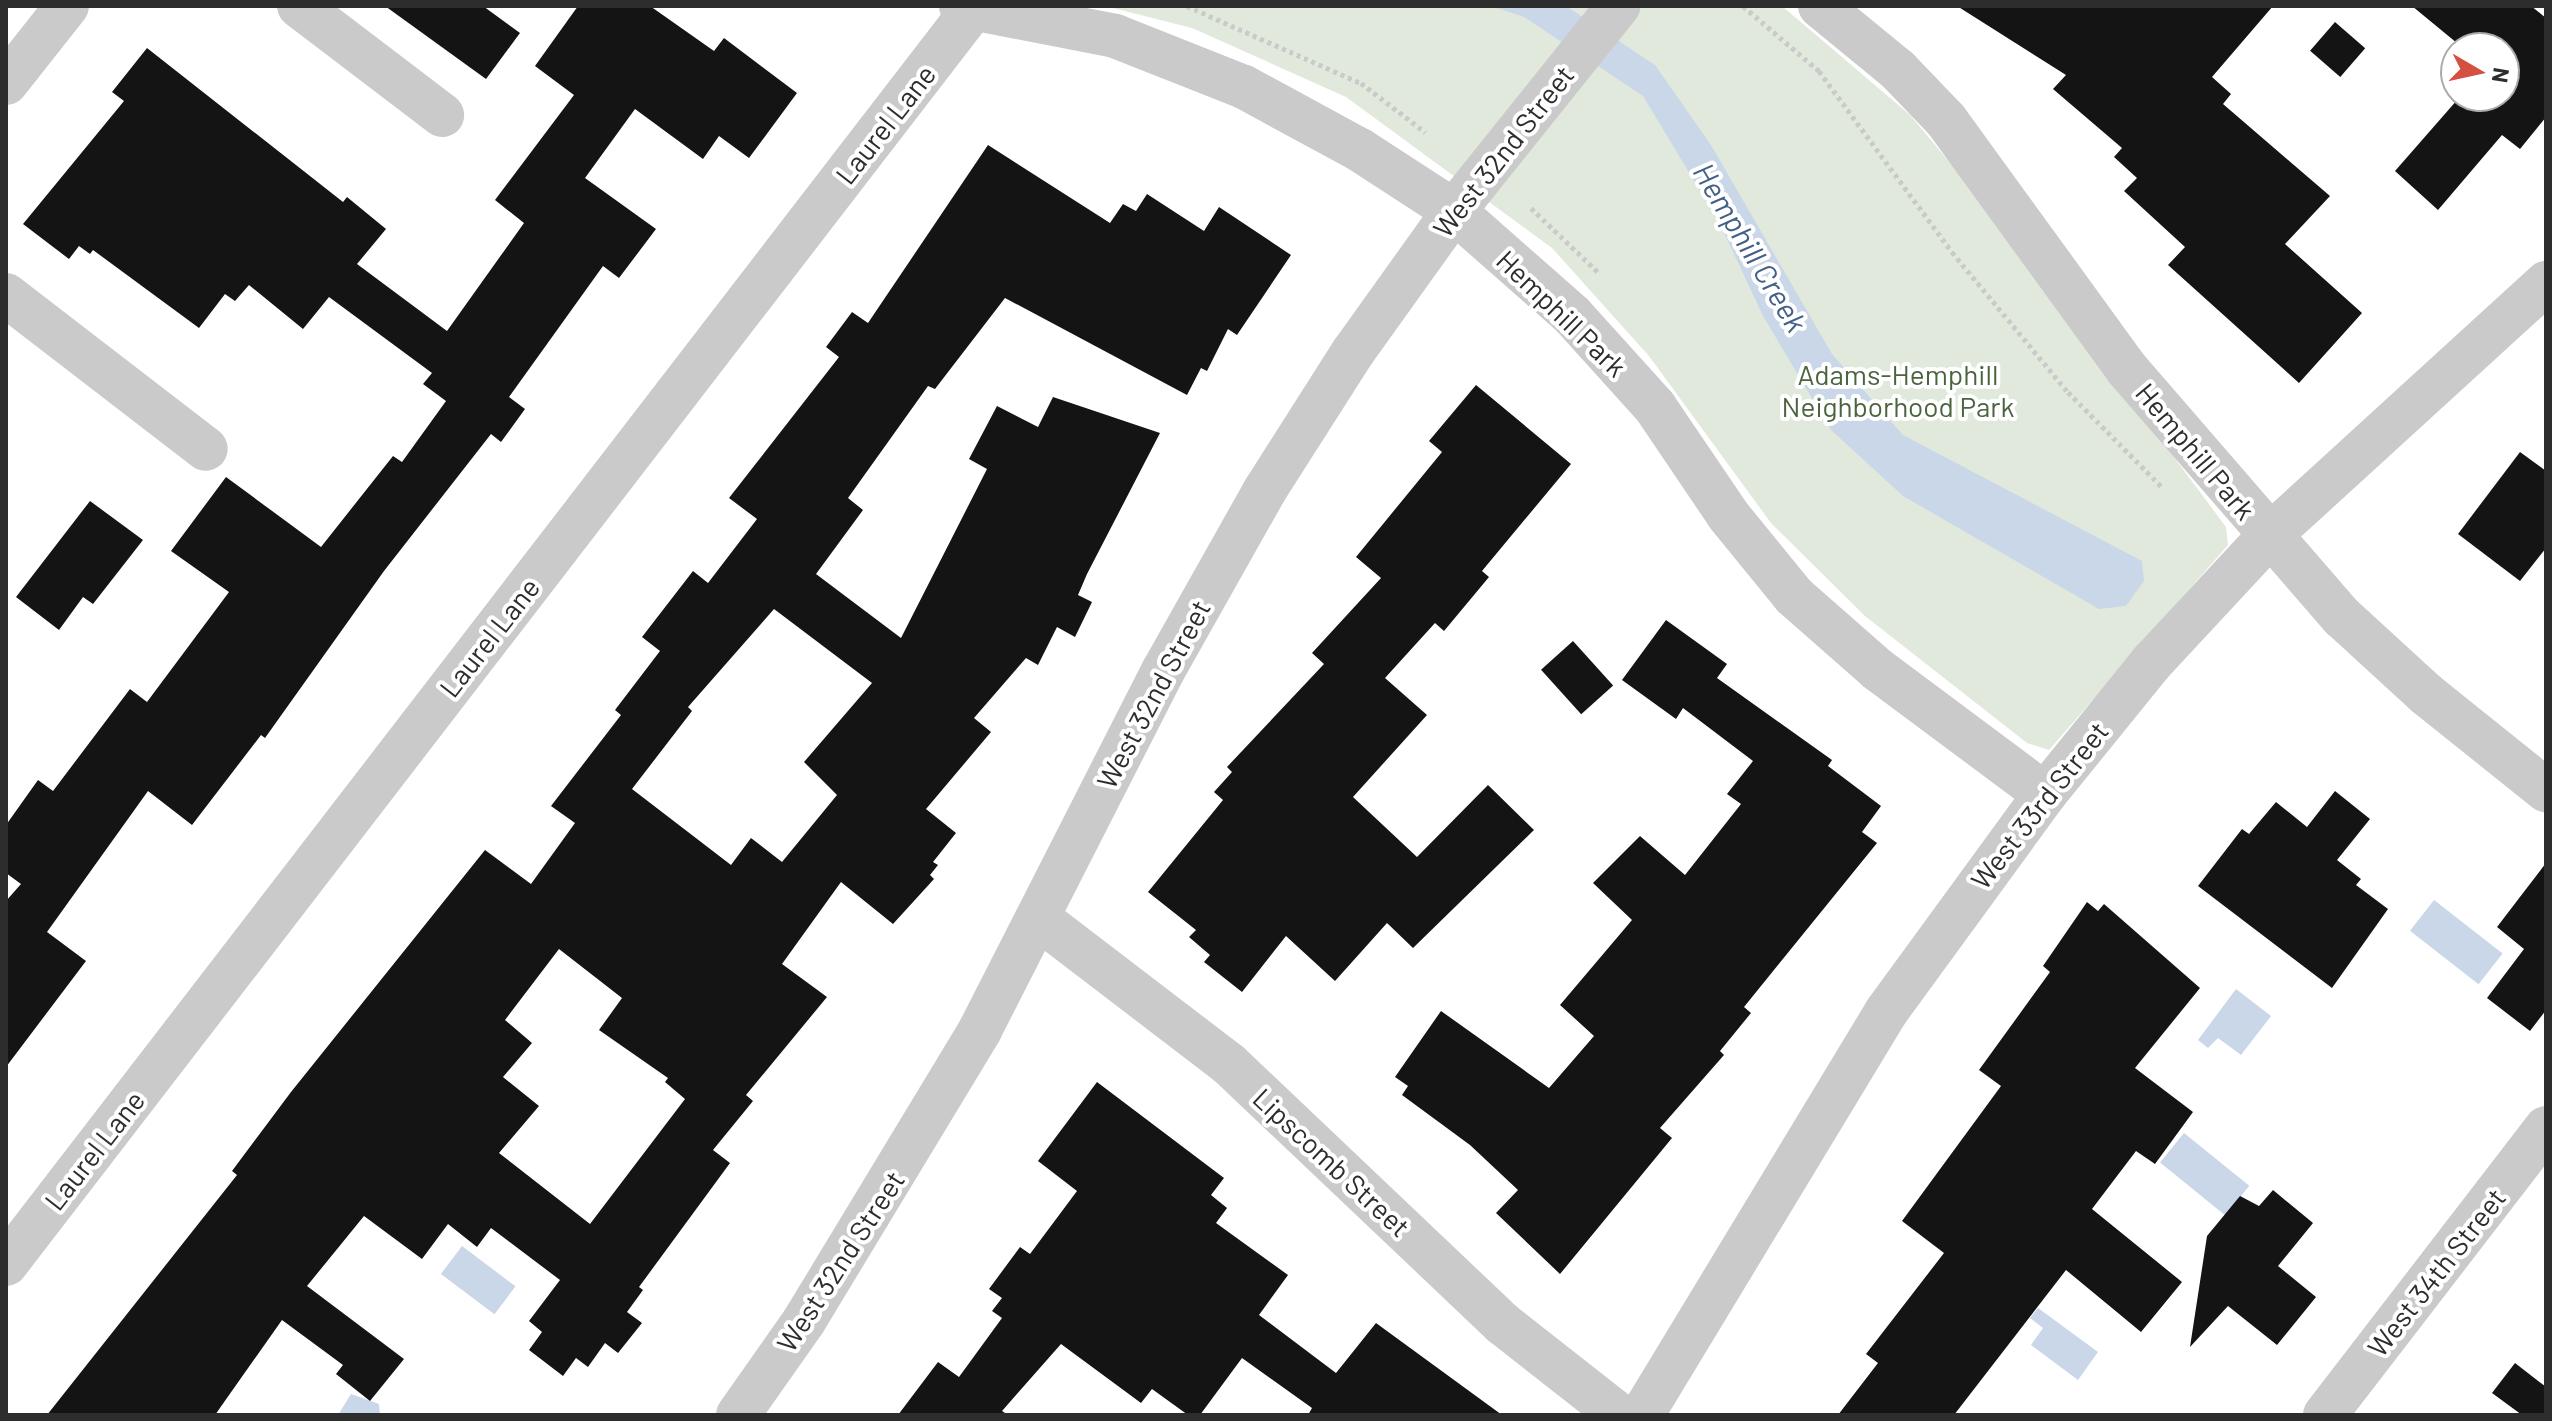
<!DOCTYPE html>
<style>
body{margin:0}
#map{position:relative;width:2552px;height:1421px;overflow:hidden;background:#fff;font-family:Barlow,sans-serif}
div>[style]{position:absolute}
.green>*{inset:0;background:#e1e9dc}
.water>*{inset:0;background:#cad7e8;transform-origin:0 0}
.building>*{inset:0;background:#141414;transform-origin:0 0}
.path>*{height:5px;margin-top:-2.5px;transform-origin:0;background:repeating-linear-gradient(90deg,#cacaca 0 4px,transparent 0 8px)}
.minor>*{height:44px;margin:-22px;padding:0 22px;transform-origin:22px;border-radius:22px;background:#cacaca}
span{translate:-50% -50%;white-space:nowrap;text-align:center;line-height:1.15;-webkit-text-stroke:8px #fff;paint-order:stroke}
.street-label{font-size:28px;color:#2d2d2d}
.park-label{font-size:28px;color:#4a643f}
.water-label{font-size:30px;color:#436087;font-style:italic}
.frame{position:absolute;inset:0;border:8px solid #2d2d2d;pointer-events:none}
.north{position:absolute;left:2440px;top:32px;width:80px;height:80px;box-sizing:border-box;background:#fff;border:2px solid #ababab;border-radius:50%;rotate:99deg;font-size:22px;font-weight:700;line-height:32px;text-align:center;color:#2d2d2d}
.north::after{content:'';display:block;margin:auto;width:28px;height:36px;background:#d45040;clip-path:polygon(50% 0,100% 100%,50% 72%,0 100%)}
</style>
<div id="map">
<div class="green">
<div style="clip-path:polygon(1105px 6px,1782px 6px,1910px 115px,1992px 213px,2226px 527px,2228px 545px,2049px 750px,2027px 743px,1865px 616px,1771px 523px,1649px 356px,1552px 248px,1346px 97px,1192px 28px)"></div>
</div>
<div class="water">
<div style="clip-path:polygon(1491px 6px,1566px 6px,1655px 65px,1711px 145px,1832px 354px,1903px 435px,2142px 561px,2144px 581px,2126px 606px,2099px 609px,1903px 496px,1831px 430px,1763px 316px,1720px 224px,1643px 96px,1524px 17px)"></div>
<div style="left:2434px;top:900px;width:87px;height:39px;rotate:38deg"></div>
<div style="clip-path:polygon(2236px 989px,2271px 1016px,2241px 1055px,2218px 1038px,2208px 1048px,2198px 1040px)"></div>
<div style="left:2184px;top:1133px;width:84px;height:38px;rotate:39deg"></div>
<div style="left:462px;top:1246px;width:67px;height:35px;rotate:37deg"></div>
<div style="clip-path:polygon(2038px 1308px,2098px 1352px,2078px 1380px,2031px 1345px,2043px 1328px,2030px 1318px)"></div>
<div style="clip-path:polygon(351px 1394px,379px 1404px,380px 1415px,338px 1415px)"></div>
</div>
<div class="building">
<div style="clip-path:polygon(385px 6px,483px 6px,520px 33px,486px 79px)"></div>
<div style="clip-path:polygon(578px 6px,650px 6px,714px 51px,724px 38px,797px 93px,749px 158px,719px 136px,703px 159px,635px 109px,585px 178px,656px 229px,619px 278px,603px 266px,509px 397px,525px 409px,501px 442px,491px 434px,384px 571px,265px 738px,261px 735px,192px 825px,148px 791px,47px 932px,86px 961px,6px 1067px,6px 901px,21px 884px,6px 873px,6px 825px,38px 780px,53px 791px,130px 689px,147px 702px,229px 592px,171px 551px,226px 477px,321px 547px,393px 456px,402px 462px,446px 401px,423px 384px,432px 373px,329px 297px,303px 329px,249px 285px,235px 301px,225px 294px,199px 328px,93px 250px,90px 254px,79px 246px,69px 259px,23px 224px,124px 101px,112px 92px,147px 48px,343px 202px,347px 197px,386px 229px,357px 264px,447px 331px,524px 223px,495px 200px,574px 95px,535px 66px)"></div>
<div style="clip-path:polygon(1957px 6px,2273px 6px,2212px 77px,2231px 94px,2223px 104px,2330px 196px,2285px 244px,2362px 313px,2299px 383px,2168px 265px,2185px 247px,2124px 191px,2137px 178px,2114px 157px,2122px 148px,2053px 89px,2066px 75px)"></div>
<div style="clip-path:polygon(2412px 6px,2531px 6px,2546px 18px,2546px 117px,2520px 149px,2502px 135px,2438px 210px,2395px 171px,2458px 99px,2445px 89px,2456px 75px,2456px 96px,2504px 96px,2504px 48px,2463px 48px)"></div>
<div style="left:2335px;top:22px;width:40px;height:38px;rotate:41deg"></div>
<div style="clip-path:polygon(evenodd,988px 145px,1110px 223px,1123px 204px,1136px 211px,1147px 194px,1204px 231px,1219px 207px,1291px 255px,1237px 335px,1228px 329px,1207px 371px,1201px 368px,1187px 395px,1005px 298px,935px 389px,928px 386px,848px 498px,863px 510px,816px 574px,901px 638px,987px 469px,969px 459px,997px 406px,1038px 427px,1053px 397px,1160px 433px,1087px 574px,1078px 595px,1092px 602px,1075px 637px,1057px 627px,1038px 665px,1026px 658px,974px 718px,991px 732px,926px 809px,956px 833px,933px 862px,938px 865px,930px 875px,934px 879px,893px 924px,841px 882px,782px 964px,827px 997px,746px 1095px,753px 1101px,713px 1150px,730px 1163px,639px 1287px,643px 1290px,627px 1312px,642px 1323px,618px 1353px,605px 1343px,588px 1367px,576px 1358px,563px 1376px,529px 1350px,542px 1332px,529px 1321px,560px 1280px,491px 1228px,477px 1247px,448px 1224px,422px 1259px,364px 1216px,307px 1286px,404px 1359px,370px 1401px,336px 1374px,343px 1365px,282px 1320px,215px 1415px,47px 1415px,237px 1175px,232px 1171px,291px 1092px,485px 850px,531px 884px,575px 823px,551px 806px,621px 715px,615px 710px,660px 651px,642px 637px,693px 571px,708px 583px,757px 519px,729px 498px,839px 357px,826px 347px,852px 312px,868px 323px,988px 145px,774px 609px,872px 683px,804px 762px,837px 795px,782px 862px,751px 838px,731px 865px,632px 789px,692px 711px,688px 707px,774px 609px,988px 145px,559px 949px,622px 998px,599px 1030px,668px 1078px,665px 1082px,685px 1099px,590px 1224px,499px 1153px,539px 1106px,503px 1077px,532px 1043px,505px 1020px,559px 949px)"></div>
<div style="clip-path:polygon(1476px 385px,1571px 464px,1482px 571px,1489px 577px,1444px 631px,1435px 623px,1385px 678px,1427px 715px,1353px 797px,1417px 857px,1488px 785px,1534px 830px,1413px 948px,1387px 923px,1335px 981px,1286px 936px,1242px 992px,1204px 962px,1210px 955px,1189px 937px,1196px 930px,1148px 892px,1223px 800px,1214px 792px,1232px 772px,1227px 767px,1324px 664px,1312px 653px,1381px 578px,1356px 557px,1442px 452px,1429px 441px)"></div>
<div style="clip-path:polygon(2520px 452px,2546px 471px,2546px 548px,2520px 581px,2458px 534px)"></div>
<div style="clip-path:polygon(90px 501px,143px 540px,93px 604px,83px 597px,59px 630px,16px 597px)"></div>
<div style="clip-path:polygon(1666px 620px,1727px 664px,1717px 678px,1832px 760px,1828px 766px,1881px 806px,1862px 832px,1877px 843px,1744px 1007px,1751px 1013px,1720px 1051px,1724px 1055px,1660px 1128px,1672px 1138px,1560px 1274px,1496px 1213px,1518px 1190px,1470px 1145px,1402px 1095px,1408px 1086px,1395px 1077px,1441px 1011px,1549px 1088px,1594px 1036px,1560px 1005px,1632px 920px,1593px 883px,1640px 836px,1685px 875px,1741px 804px,1727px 794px,1753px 761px,1683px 708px,1676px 719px,1622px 680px)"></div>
<div style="left:1573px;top:641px;width:60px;height:43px;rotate:48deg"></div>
<div style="clip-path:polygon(2335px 791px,2370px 819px,2337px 860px,2361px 879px,2356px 885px,2388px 909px,2332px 988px,2198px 886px,2242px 829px,2249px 834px,2276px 802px,2307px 827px)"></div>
<div style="clip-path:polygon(2546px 863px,2546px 1010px,2530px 1031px,2487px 998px,2524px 949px,2497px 927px)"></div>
<div style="clip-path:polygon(2087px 902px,2098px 911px,2104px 904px,2200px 988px,2135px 1068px,2193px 1112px,2155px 1164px,2136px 1151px,2092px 1209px,2182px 1282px,2141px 1332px,2066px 1270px,1954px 1415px,1838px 1415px,1878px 1363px,1866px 1354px,1944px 1253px,1902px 1221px,2001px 1086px,1979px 1070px,2050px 972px,2043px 966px)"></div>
<div style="clip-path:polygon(1097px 1082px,1224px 1178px,1211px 1195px,1227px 1208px,1216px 1223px,1288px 1275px,1259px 1315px,1336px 1373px,1376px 1323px,1502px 1415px,1308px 1415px,1312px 1408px,1242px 1358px,1200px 1415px,1188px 1415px,1152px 1389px,1141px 1403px,1061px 1344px,1002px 1411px,1008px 1415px,898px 1415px,938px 1362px,959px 1377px,1002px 1318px,992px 1311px,1002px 1298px,989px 1289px,1020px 1247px,1030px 1254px,1077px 1191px,1038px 1161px)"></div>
<div style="clip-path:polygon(2273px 1190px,2313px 1223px,2278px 1266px,2316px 1297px,2277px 1345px,2228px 1306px,2190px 1347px,2207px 1236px,2240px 1196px,2259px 1206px)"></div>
<div style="clip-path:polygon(2515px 1363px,2546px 1387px,2546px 1415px,2522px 1415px,2492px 1393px)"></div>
</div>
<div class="path">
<div style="left:1187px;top:6px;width:190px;rotate:23.9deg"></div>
<div style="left:1361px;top:83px;width:81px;rotate:37.4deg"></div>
<div style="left:1743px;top:6px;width:100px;rotate:40.5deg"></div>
<div style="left:1819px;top:71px;width:225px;rotate:53.7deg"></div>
<div style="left:1952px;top:252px;width:182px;rotate:50.4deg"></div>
<div style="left:2068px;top:392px;width:135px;rotate:45.3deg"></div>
<div style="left:1531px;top:208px;width:95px;rotate:43.7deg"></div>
</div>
<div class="minor">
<div style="left:299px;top:6px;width:180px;rotate:37.3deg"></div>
<div style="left:961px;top:6px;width:157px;rotate:11deg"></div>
<div style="left:1115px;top:36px;width:139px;rotate:21.6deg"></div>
<div style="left:1244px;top:87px;width:132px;rotate:28.5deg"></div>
<div style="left:1360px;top:150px;width:112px;rotate:33deg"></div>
<div style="left:1454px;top:211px;width:157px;rotate:41.4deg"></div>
<div style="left:1572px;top:315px;width:124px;rotate:47.9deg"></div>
<div style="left:1655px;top:407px;width:130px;rotate:55.9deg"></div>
<div style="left:1728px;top:515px;width:104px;rotate:50.8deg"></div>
<div style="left:1794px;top:596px;width:111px;rotate:41.3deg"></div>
<div style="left:1877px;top:669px;width:209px;rotate:36.7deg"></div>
<div style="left:1820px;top:6px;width:101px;rotate:39.4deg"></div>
<div style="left:1898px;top:70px;width:69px;rotate:46.2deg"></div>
<div style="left:1946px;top:120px;width:306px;rotate:54deg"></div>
<div style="left:2126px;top:368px;width:330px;rotate:49.1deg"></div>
<div style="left:2342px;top:617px;width:114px;rotate:42.5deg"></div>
<div style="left:2426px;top:694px;width:154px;rotate:38.7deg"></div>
<div style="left:6px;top:83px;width:98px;rotate:-51.6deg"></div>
<div style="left:6px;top:295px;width:252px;rotate:37.6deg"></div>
<div style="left:1038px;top:918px;width:240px;rotate:37.4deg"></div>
<div style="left:1229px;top:1064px;width:378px;rotate:43.5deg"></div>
<div style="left:1503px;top:1324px;width:147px;rotate:38.1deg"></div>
<div style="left:6px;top:1264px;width:1583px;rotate:-52.39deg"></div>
<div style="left:738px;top:1415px;width:115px;rotate:-54.9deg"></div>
<div style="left:804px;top:1321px;width:340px;rotate:-58.8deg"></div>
<div style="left:980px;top:1030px;width:403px;rotate:-63deg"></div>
<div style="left:1163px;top:671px;width:208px;rotate:-60.6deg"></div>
<div style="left:1265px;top:490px;width:164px;rotate:-57.5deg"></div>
<div style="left:1353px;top:352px;width:173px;rotate:-54.4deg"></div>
<div style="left:1454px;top:211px;width:263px;rotate:-51.3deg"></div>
<div style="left:1642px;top:1415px;width:471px;rotate:-58.8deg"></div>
<div style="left:1886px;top:1012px;width:270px;rotate:-53.9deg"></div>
<div style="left:2045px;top:794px;width:170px;rotate:-51deg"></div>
<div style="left:2152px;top:662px;width:171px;rotate:-47.1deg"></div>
<div style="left:2268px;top:537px;width:377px;rotate:-42.4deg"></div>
<div style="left:2325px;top:1415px;width:362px;rotate:-52.4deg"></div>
</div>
<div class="street-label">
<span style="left:885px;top:124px;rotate:-52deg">Laurel Lane</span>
<span style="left:1503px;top:151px;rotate:-52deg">West 32nd Street</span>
<span style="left:1562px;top:313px;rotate:44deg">Hemphill Park</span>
<span style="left:2196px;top:451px;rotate:50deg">Hemphill Park</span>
<span style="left:489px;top:637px;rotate:-52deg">Laurel Lane</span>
<span style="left:1153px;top:694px;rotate:-62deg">West 32nd Street</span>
<span style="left:2039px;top:805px;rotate:-52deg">West 33rd Street</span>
<span style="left:94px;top:1150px;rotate:-52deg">Laurel Lane</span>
<span style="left:1332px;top:1162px;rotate:43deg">Lipscomb Street</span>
<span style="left:840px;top:1261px;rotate:-57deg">West 32nd Street</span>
<span style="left:2436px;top:1272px;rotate:-52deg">West 34th Street</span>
</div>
<div class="park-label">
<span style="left:1898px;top:390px">Adams-Hemphill<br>Neighborhood Park</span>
</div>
<div class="water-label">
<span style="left:1751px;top:247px;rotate:59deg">Hemphill Creek</span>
</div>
<div class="frame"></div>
<div class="north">N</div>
</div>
